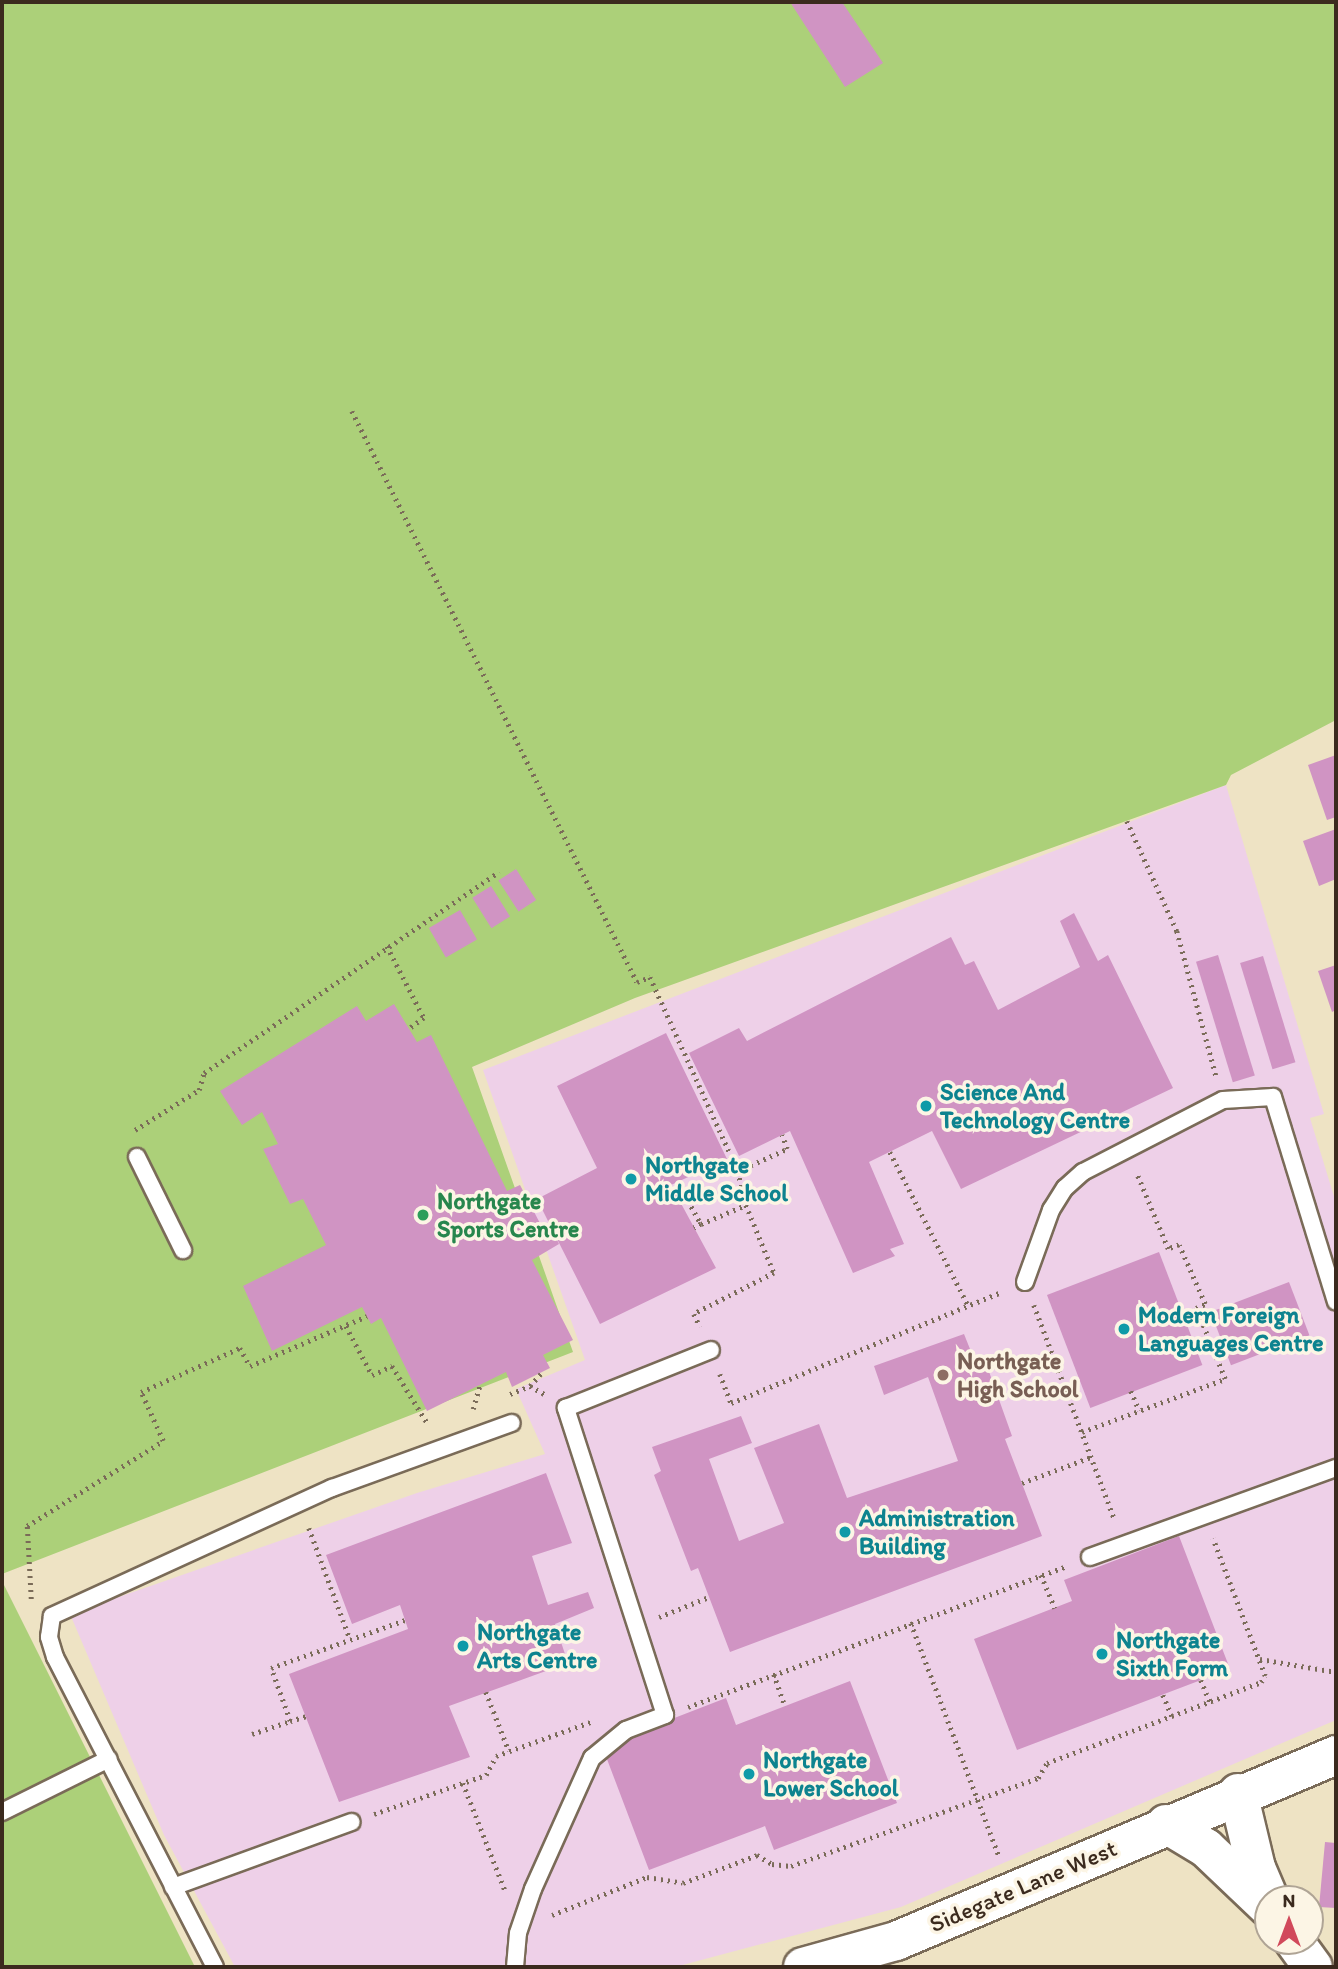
<!DOCTYPE html>
<style>
body{margin:0}
#map{position:relative;width:1338px;height:1969px;overflow:hidden;background:#eee3c4;font-family:Itim,sans-serif}
div>[style]{position:absolute}
.built>*{inset:0;background:#eed0e8}
.green>*{inset:0;background:#acd079}
.building>*{inset:0;background:#d094c3;transform-origin:0 0}
.path>*{height:4.5px;margin-top:-2.25px;transform-origin:0;background:repeating-linear-gradient(90deg,#7a6b58 0 2px,transparent 0 7px)}
.roads{filter:drop-shadow(2px 0 #7a6b58) drop-shadow(-2px 0 #7a6b58) drop-shadow(0 2px #7a6b58) drop-shadow(0 -2px #7a6b58)}
.service>*{height:16px;margin:-8px;padding:0 8px;transform-origin:8px;border-radius:8px;background:#fff}
.tertiary>*{height:38px;margin:-19px;padding:0 19px;transform-origin:19px;border-radius:19px;background:#fff}
.dots>*{width:19px;height:19px;translate:-50% -50%;box-sizing:border-box;border:4px solid #fcf5e5;border-radius:50%}
span{translate:-50% -50%;white-space:nowrap;text-align:center;line-height:1.15;-webkit-text-stroke:7px #fcf5e5;paint-order:stroke}
.culture-label{font-size:24px;color:#0d838f;font-weight:700}
.left{translate:0 -50%;text-align:left}
.leisure-label{font-size:24px;color:#27864d;font-weight:700}
.education-label{font-size:24px;color:#785e54;font-weight:700}
.street-label{font-size:24px;color:#3b2a1e}
.frame{position:absolute;inset:0;border:4px solid #3b2a1e;pointer-events:none}
.north{position:absolute;left:1254px;top:1885px;width:70px;height:70px;box-sizing:border-box;background:#fcf5e5;border:2px solid #afa495;border-radius:50%;rotate:0deg;font-size:19px;font-weight:700;line-height:28px;text-align:center;color:#3b2a1e}
.north::after{content:'';display:block;margin:auto;width:24px;height:32px;background:#d1495b;clip-path:polygon(50% 0,100% 100%,50% 72%,0 100%)}
</style>
<div id="map">
<div class="built">
<div style="clip-path:polygon(1226px 785px,1324px 1114px,1310px 1118px,1336px 1203px,1336px 1720px,901px 1907px,675px 1967px,235px 1967px,164px 1835px,70px 1614px,417px 1493px,545px 1454px,516px 1389px,585px 1360px,483px 1070px)"></div>
</div>
<div class="green">
<div style="clip-path:polygon(2px 2px,1336px 2px,1336px 720px,1231px 775px,1226px 785px,635px 998px,472px 1067px,573px 1352px,2px 1574px)"></div>
<div style="clip-path:polygon(2px 1581px,195px 1967px,2px 1967px)"></div>
</div>
<div class="building">
<div style="clip-path:polygon(790px 2px,842px 2px,883px 63px,845px 87px)"></div>
<div style="clip-path:polygon(1336px 755px,1336px 817px,1327px 820px,1308px 765px)"></div>
<div style="clip-path:polygon(1336px 829px,1336px 879px,1319px 886px,1303px 841px)"></div>
<div style="left:516px;top:869px;width:37px;height:21px;rotate:57deg"></div>
<div style="left:491px;top:886px;width:36px;height:22px;rotate:58deg"></div>
<div style="left:460px;top:910px;width:34px;height:36px;rotate:60deg"></div>
<div style="clip-path:polygon(1074px 913px,1098px 961px,1108px 955px,1173px 1088px,961px 1189px,932px 1131px,869px 1162px,904px 1244px,890px 1249px,895px 1256px,853px 1273px,790px 1131px,739px 1156px,689px 1053px,739px 1028px,747px 1041px,951px 937px,965px 965px,974px 961px,998px 1010px,1080px 967px,1060px 921px)"></div>
<div style="left:1218px;top:955px;width:126px;height:23px;rotate:73deg"></div>
<div style="left:1263px;top:956px;width:111px;height:24px;rotate:73deg"></div>
<div style="clip-path:polygon(1336px 965px,1336px 1010px,1332px 1012px,1318px 971px)"></div>
<div style="clip-path:polygon(394px 1004px,417px 1042px,431px 1035px,507px 1191px,520px 1185px,543px 1229px,550px 1225px,537px 1199px,597px 1168px,557px 1086px,666px 1033px,727px 1159px,671px 1185px,716px 1268px,600px 1324px,553px 1231px,559px 1244px,532px 1260px,573px 1340px,543px 1355px,550px 1368px,512px 1387px,506px 1372px,427px 1411px,381px 1318px,371px 1324px,362px 1307px,272px 1351px,243px 1286px,326px 1245px,303px 1199px,290px 1204px,263px 1149px,278px 1144px,262px 1112px,242px 1125px,220px 1091px,357px 1006px,366px 1021px)"></div>
<div style="left:1159px;top:1252px;width:121px;height:120px;rotate:69deg"></div>
<div style="left:1289px;top:1282px;width:57px;height:84px;rotate:69deg"></div>
<div style="clip-path:polygon(964px 1334px,978px 1369px,987px 1366px,1012px 1436px,1005px 1439px,1042px 1536px,730px 1652px,698px 1568px,691px 1571px,654px 1475px,661px 1471px,652px 1447px,741px 1416px,752px 1443px,709px 1459px,739px 1541px,784px 1523px,754px 1448px,819px 1424px,847px 1498px,958px 1461px,928px 1377px,884px 1395px,874px 1366px)"></div>
<div style="clip-path:polygon(546px 1473px,572px 1543px,532px 1556px,548px 1605px,588px 1592px,594px 1608px,555px 1624px,568px 1663px,449px 1706px,470px 1757px,339px 1802px,289px 1674px,408px 1629px,400px 1605px,352px 1624px,326px 1555px)"></div>
<div style="clip-path:polygon(1179px 1536px,1230px 1669px,1017px 1750px,974px 1639px,1072px 1601px,1064px 1580px)"></div>
<div style="clip-path:polygon(850px 1681px,897px 1803px,774px 1850px,765px 1826px,649px 1870px,602px 1746px,726px 1698px,736px 1725px)"></div>
<div style="clip-path:polygon(1325px 1842px,1336px 1843px,1336px 1908px,1319px 1907px)"></div>
</div>
<div class="path">
<div style="left:352px;top:411px;width:638px;rotate:63.48deg"></div>
<div style="left:637px;top:982px;width:14px;rotate:-21deg"></div>
<div style="left:650px;top:977px;width:213px;rotate:65.6deg"></div>
<div style="left:738px;top:1171px;width:35px;rotate:77deg"></div>
<div style="left:746px;top:1205px;width:74px;rotate:67.6deg"></div>
<div style="left:774px;top:1273px;width:90px;rotate:152.9deg"></div>
<div style="left:694px;top:1314px;width:14px;rotate:65deg"></div>
<div style="left:1127px;top:821px;width:121px;rotate:65.6deg"></div>
<div style="left:1177px;top:931px;width:150px;rotate:74.9deg"></div>
<div style="left:387px;top:946px;width:81px;rotate:62.8deg"></div>
<div style="left:424px;top:1018px;width:19px;rotate:144deg"></div>
<div style="left:135px;top:1130px;width:75px;rotate:-32deg"></div>
<div style="left:199px;top:1090px;width:18px;rotate:-74deg"></div>
<div style="left:204px;top:1073px;width:357px;rotate:-34.3deg"></div>
<div style="left:890px;top:1152px;width:172px;rotate:63deg"></div>
<div style="left:738px;top:1171px;width:54px;rotate:-24.2deg"></div>
<div style="left:787px;top:1149px;width:15px;rotate:-110deg"></div>
<div style="left:678px;top:1182px;width:48px;rotate:61.3deg"></div>
<div style="left:701px;top:1224px;width:8px;rotate:150deg"></div>
<div style="left:701px;top:1224px;width:49px;rotate:-22.9deg"></div>
<div style="left:1034px;top:1305px;width:230px;rotate:69.4deg"></div>
<div style="left:346px;top:1326px;width:55px;rotate:62deg"></div>
<div style="left:372px;top:1375px;width:22px;rotate:-24deg"></div>
<div style="left:392px;top:1366px;width:68px;rotate:58.2deg"></div>
<div style="left:720px;top:1374px;width:31px;rotate:69deg"></div>
<div style="left:731px;top:1403px;width:292px;rotate:-22.3deg"></div>
<div style="left:530px;top:1386px;width:20px;rotate:-49deg"></div>
<div style="left:1131px;top:1391px;width:21px;rotate:67deg"></div>
<div style="left:510px;top:1394px;width:22px;rotate:-22deg"></div>
<div style="left:530px;top:1386px;width:18px;rotate:29deg"></div>
<div style="left:473px;top:1409px;width:25px;rotate:-74deg"></div>
<div style="left:1082px;top:1432px;width:153px;rotate:-20.3deg"></div>
<div style="left:1225px;top:1379px;width:77px;rotate:-112.2deg"></div>
<div style="left:1196px;top:1308px;width:10px;rotate:-24deg"></div>
<div style="left:1205px;top:1304px;width:64px;rotate:-113.8deg"></div>
<div style="left:1179px;top:1245px;width:12px;rotate:160deg"></div>
<div style="left:1168px;top:1249px;width:83px;rotate:-112.6deg"></div>
<div style="left:1022px;top:1483px;width:74px;rotate:-20.6deg"></div>
<div style="left:309px;top:1528px;width:118px;rotate:69.7deg"></div>
<div style="left:1041px;top:1575px;width:36px;rotate:67deg"></div>
<div style="left:31px;top:1599px;width:73px;rotate:-93.1deg"></div>
<div style="left:27px;top:1526px;width:160px;rotate:-32deg"></div>
<div style="left:163px;top:1441px;width:54px;rotate:-114.2deg"></div>
<div style="left:141px;top:1392px;width:108px;rotate:-24deg"></div>
<div style="left:240px;top:1348px;width:21px;rotate:61deg"></div>
<div style="left:250px;top:1366px;width:127px;rotate:-23.1deg"></div>
<div style="left:659px;top:1617px;width:54px;rotate:-21.8deg"></div>
<div style="left:911px;top:1623px;width:251px;rotate:69.3deg"></div>
<div style="left:1260px;top:1659px;width:77px;rotate:9.7deg"></div>
<div style="left:774px;top:1674px;width:34px;rotate:71deg"></div>
<div style="left:1201px;top:1680px;width:24px;rotate:68deg"></div>
<div style="left:486px;top:1692px;width:63px;rotate:68.7deg"></div>
<div style="left:1163px;top:1695px;width:23px;rotate:67deg"></div>
<div style="left:688px;top:1707px;width:404px;rotate:-20.4deg"></div>
<div style="left:290px;top:1721px;width:17px;rotate:-17deg"></div>
<div style="left:252px;top:1734px;width:40px;rotate:-18.9deg"></div>
<div style="left:290px;top:1721px;width:56px;rotate:-109.7deg"></div>
<div style="left:271px;top:1668px;width:142px;rotate:-19.7deg"></div>
<div style="left:463px;top:1783px;width:115px;rotate:68.6deg"></div>
<div style="left:374px;top:1814px;width:119px;rotate:-19.2deg"></div>
<div style="left:486px;top:1775px;width:21px;rotate:-62deg"></div>
<div style="left:496px;top:1756px;width:103px;rotate:-19.8deg"></div>
<div style="left:552px;top:1915px;width:102px;rotate:-21.8deg"></div>
<div style="left:647px;top:1877px;width:36px;rotate:9deg"></div>
<div style="left:683px;top:1883px;width:79px;rotate:-20.7deg"></div>
<div style="left:757px;top:1855px;width:17px;rotate:31deg"></div>
<div style="left:772px;top:1864px;width:19px;rotate:6deg"></div>
<div style="left:791px;top:1866px;width:262px;rotate:-19.6deg"></div>
<div style="left:1038px;top:1778px;width:17px;rotate:-59deg"></div>
<div style="left:1047px;top:1763px;width:229px;rotate:-20.7deg"></div>
<div style="left:1261px;top:1682px;width:7px;rotate:-56deg"></div>
<div style="left:1265px;top:1676px;width:147px;rotate:-110.8deg"></div>
</div>
<div class="roads">
<div class="service">
<div style="left:137px;top:1157px;width:104px;rotate:63.7deg"></div>
<div style="left:1025px;top:1282px;width:77px;rotate:-70.1deg"></div>
<div style="left:1051px;top:1210px;width:26px;rotate:-58deg"></div>
<div style="left:1065px;top:1188px;width:24px;rotate:-42deg"></div>
<div style="left:1083px;top:1172px;width:157px;rotate:-27.2deg"></div>
<div style="left:1223px;top:1100px;width:50px;rotate:-3.4deg"></div>
<div style="left:1273px;top:1097px;width:214px;rotate:72.9deg"></div>
<div style="left:1090px;top:1557px;width:262px;rotate:-19.9deg"></div>
<div style="left:2px;top:1812px;width:119px;rotate:-26.4deg"></div>
<div style="left:173px;top:1887px;width:190px;rotate:-20deg"></div>
<div style="left:215px;top:1967px;width:349px;rotate:-117.3deg"></div>
<div style="left:55px;top:1657px;width:21px;rotate:-107deg"></div>
<div style="left:49px;top:1637px;width:21px;rotate:-82deg"></div>
<div style="left:52px;top:1616px;width:308px;rotate:-24.6deg"></div>
<div style="left:332px;top:1488px;width:191px;rotate:-19.9deg"></div>
<div style="left:515px;top:1967px;width:34px;rotate:-85deg"></div>
<div style="left:518px;top:1933px;width:46px;rotate:-71.2deg"></div>
<div style="left:533px;top:1889px;width:144px;rotate:-65.8deg"></div>
<div style="left:592px;top:1758px;width:44px;rotate:-39.5deg"></div>
<div style="left:626px;top:1730px;width:42px;rotate:-21deg"></div>
<div style="left:665px;top:1715px;width:323px;rotate:-107.9deg"></div>
<div style="left:566px;top:1408px;width:156px;rotate:-21.8deg"></div>
</div>
<div class="tertiary">
<div style="left:1238px;top:1793px;width:77px;rotate:76.5deg"></div>
<div style="left:1256px;top:1868px;width:34px;rotate:67deg"></div>
<div style="left:1166px;top:1824px;width:47px;rotate:31deg"></div>
<div style="left:1206px;top:1848px;width:86px;rotate:43.6deg"></div>
<div style="left:1294px;top:1941px;width:32px;rotate:54deg"></div>
<div style="left:803px;top:1967px;width:97px;rotate:-15.6deg"></div>
<div style="left:896px;top:1941px;width:478px;rotate:-22.9deg"></div>
</div>
</div>
<div class="dots">
<div style="left:926px;top:1106px;background:#0f9aa8"></div>
<div style="left:631px;top:1179px;background:#0f9aa8"></div>
<div style="left:423px;top:1215px;background:#2e9e5b"></div>
<div style="left:1124px;top:1329px;background:#0f9aa8"></div>
<div style="left:943px;top:1375px;background:#8d6e63"></div>
<div style="left:845px;top:1532px;background:#0f9aa8"></div>
<div style="left:463px;top:1646px;background:#0f9aa8"></div>
<div style="left:1102px;top:1654px;background:#0f9aa8"></div>
<div style="left:749px;top:1774px;background:#0f9aa8"></div>
</div>
<div class="culture-label">
<span class="left" style="left:940px;top:1106px">Science And<br>Technology Centre</span>
<span class="left" style="left:645px;top:1179px">Northgate<br>Middle School</span>
<span class="left" style="left:1138px;top:1329px">Modern Foreign<br>Languages Centre</span>
<span class="left" style="left:859px;top:1532px">Administration<br>Building</span>
<span class="left" style="left:477px;top:1646px">Northgate<br>Arts Centre</span>
<span class="left" style="left:1116px;top:1654px">Northgate<br>Sixth Form</span>
<span class="left" style="left:763px;top:1774px">Northgate<br>Lower School</span>
</div>
<div class="leisure-label">
<span class="left" style="left:437px;top:1215px">Northgate<br>Sports Centre</span>
</div>
<div class="education-label">
<span class="left" style="left:957px;top:1375px">Northgate<br>High School</span>
</div>
<div class="street-label">
<span style="left:1023px;top:1886px;rotate:-23deg">Sidegate Lane West</span>
</div>
<div class="frame"></div>
<div class="north">N</div>
</div>
